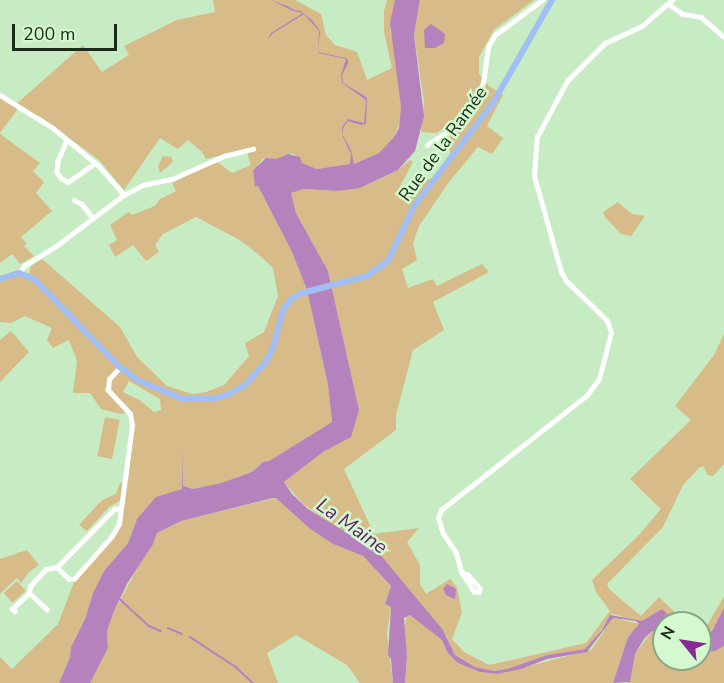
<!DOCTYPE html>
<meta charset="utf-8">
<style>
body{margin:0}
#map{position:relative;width:724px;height:683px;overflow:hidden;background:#c7ebc2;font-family:"Nunito Sans",sans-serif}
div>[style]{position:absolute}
.green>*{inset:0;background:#d7bb89;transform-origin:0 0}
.water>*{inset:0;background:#b582be}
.stream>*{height:1.5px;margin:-0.75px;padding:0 0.75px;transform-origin:0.75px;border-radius:0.75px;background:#b582be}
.minor>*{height:4.5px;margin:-2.25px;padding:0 2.25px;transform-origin:2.25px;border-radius:2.25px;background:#fff}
.major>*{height:6px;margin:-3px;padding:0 3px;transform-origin:3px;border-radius:3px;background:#a1bff4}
span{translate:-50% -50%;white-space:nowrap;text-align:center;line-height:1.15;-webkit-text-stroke:5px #d4f9cf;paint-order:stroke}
.street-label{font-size:18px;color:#1c2a1a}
.water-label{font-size:20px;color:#5c1e67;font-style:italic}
.north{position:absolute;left:652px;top:611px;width:60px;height:60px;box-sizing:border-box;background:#d4f9cf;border:2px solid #8aa687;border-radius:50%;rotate:300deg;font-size:16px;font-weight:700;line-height:24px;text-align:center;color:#1c2a1a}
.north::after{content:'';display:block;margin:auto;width:21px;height:27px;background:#872b96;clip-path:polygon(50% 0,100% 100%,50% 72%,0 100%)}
.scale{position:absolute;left:12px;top:24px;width:105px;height:27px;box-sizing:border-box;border:3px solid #1c2a1a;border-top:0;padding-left:8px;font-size:18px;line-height:21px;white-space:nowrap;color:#1c2a1a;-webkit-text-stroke:4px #d4f9cf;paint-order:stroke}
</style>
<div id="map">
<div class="green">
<div style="clip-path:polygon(evenodd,213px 0,295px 0,321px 14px,326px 35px,335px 45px,357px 52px,367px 80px,392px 68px,384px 32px,384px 10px,387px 0,395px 0,390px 31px,394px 40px,402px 116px,394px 137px,379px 153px,354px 164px,317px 169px,302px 163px,294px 154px,288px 154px,276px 159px,263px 159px,253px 170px,256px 183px,255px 187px,258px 186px,292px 252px,307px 290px,328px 385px,332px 422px,269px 461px,263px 462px,252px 472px,221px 483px,193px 489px,183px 486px,183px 453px,182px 489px,137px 519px,128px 543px,104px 571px,93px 593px,85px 619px,71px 647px,70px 657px,59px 683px,0 683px,0 657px,12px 669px,58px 624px,74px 582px,118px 531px,123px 499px,109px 507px,87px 531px,79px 525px,102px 500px,116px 494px,120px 483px,128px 481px,134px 424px,130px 411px,121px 414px,101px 409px,90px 393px,73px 393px,77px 361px,69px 340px,53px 348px,47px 340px,52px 328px,25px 316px,11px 323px,0 322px,0 279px,15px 275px,28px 277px,31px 266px,42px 259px,120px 327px,137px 357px,167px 386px,192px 394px,206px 392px,224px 385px,249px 356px,245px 343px,264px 332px,278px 296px,273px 268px,258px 254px,238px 239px,196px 217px,163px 234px,155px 245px,159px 252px,146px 261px,133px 245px,115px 257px,109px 245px,117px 240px,110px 225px,129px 212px,132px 215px,155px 206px,160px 199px,176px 191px,172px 183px,202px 167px,216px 161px,232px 173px,251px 165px,246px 149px,206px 159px,202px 152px,188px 140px,178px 149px,160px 138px,124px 190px,99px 160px,42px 118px,16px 105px,17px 110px,0 133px,0 93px,15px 105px,83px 45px,102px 72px,129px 55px,124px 46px,177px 20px,215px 12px,213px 0,129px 381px,160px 399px,161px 410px,154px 412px,141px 401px,123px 392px,129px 381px)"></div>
<div style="clip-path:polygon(420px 0,534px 0,494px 30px,479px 57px,479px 74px,489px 86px,503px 95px,487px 126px,503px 138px,492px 154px,478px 147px,449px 182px,419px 226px,413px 243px,417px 260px,402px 269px,408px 288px,433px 279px,437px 286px,482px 264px,489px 272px,433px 302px,444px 330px,413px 350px,396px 415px,396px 430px,344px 469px,374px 534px,419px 528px,407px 542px,420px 565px,420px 584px,426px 594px,450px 579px,457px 587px,462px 612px,452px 639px,464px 652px,489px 665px,586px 643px,610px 611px,596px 592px,592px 580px,639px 535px,661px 509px,630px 479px,691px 420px,675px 406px,714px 355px,724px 334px,724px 464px,713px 476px,708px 475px,703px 466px,699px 468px,683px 485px,663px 527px,607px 584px,609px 589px,641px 616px,659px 597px,686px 623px,678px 623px,662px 609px,642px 622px,612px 614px,589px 648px,547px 655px,507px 669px,495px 671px,475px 667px,455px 655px,445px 633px,408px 588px,344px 533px,302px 503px,284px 482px,323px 452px,350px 437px,359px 410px,328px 271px,296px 213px,291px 193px,304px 189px,336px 191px,367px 185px,398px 170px,410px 160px,413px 162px,399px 188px,404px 191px,434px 177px,450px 154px,450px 133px,455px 122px,436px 133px,421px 132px,424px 102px,414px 35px)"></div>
<div style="clip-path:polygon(0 134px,40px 163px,33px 171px,44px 182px,36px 193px,52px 211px,21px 237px,27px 244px,24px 246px,34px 256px,20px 264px,12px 254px,0 263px)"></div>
<div style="clip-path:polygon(163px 156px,171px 157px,173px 162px,160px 173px,158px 166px)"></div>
<div style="clip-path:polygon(618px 202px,632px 214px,645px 216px,631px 236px,621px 234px,605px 217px,603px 212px)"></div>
<div style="clip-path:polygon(11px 331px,29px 352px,0 382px,0 340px)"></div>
<div style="left:105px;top:417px;width:15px;height:40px;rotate:11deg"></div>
<div style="clip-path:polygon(276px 498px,310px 529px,333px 544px,363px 556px,391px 586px,385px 604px,391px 607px,387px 634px,393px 683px,360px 683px,347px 665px,296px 635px,267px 653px,278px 683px,90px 683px,108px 648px,107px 631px,114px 611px,157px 533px,181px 521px)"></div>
<div style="clip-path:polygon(27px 550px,39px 565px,29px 572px,21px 583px,17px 578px,0 594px,0 559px)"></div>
<div style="left:17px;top:581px;width:13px;height:18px;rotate:48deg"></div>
<div style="clip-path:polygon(724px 596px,724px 608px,719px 620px,704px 639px,700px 638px,700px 632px,704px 631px)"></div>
<div style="clip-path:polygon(407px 615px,413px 616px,442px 640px,447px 652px,480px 672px,497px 674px,591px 650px,613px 618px,640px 624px,628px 637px,613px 683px,405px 683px,407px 657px,403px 632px)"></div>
<div style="clip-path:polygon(652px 631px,664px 634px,664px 659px,700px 659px,700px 653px,715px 651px,724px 646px,724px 683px,628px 683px,635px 654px)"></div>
</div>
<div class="water">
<div style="clip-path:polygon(271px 0,287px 6px,294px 10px,301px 11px,313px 21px,318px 28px,320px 32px,318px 52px,346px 58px,348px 60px,348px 63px,342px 75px,343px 83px,365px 96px,367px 98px,366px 124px,361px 125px,348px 121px,343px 128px,343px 135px,351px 150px,354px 164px,379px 153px,394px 137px,399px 128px,401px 107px,390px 23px,395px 0,420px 0,414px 35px,424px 116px,415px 151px,398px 170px,360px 188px,336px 191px,304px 189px,291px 193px,296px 213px,328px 271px,359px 410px,351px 437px,323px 452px,284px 482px,292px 494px,308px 509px,378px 552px,443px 630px,455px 655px,475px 667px,495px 671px,507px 669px,547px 655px,585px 649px,602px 630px,610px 615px,642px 621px,662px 609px,678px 623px,664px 623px,664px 634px,652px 631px,644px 639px,635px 654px,630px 682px,613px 683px,628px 637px,639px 624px,636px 621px,613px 618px,587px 652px,547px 659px,521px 669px,497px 674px,480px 672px,458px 663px,447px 652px,442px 640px,410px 615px,404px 618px,407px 657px,405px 683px,393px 683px,391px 659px,388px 655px,391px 607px,385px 604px,391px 586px,363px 556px,333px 544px,310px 529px,276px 498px,273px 498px,181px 521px,157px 533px,153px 544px,127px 584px,114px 611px,107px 631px,108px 648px,90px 683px,59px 683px,70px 657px,71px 647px,85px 619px,93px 593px,104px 571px,128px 543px,137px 519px,156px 497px,182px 489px,183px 446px,183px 486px,193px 489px,221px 483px,252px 472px,263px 462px,269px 461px,332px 422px,328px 385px,307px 290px,292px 252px,258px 186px,255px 187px,253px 170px,266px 158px,276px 159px,288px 154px,300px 157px,302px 163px,317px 169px,350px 164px,351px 154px,343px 137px,342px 127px,348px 119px,364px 123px,366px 100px,342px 83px,341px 75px,346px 59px,318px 53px,319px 31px,304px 14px,272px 34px,267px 41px,271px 33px,303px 13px,293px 11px)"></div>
<div style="clip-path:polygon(431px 24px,445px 34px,444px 43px,435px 48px,425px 48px,424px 30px)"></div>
<div style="clip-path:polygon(447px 584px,456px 589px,455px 599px,446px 595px,443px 589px)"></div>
<div style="clip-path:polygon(724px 608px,724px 646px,715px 651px,700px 653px,700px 638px,704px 639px,713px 629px)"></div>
</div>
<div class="stream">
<div style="left:119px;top:598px;width:41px;rotate:43deg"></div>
<div style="left:149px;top:626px;width:13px;rotate:23deg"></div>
<div style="left:168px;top:628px;width:15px;rotate:23deg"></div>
<div style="left:190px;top:637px;width:55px;rotate:33.1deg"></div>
<div style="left:236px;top:667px;width:23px;rotate:43deg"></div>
</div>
<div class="minor">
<div style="left:669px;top:4px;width:17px;rotate:36deg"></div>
<div style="left:683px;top:14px;width:18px;rotate:9deg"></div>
<div style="left:701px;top:17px;width:30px;rotate:41deg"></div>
<div style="left:0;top:95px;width:62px;rotate:31.9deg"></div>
<div style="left:53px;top:128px;width:60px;rotate:39.6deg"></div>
<div style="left:99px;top:166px;width:38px;rotate:49deg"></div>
<div style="left:67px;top:140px;width:23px;rotate:113deg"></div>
<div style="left:58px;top:161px;width:11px;rotate:95deg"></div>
<div style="left:57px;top:172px;width:7px;rotate:56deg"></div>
<div style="left:61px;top:178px;width:8px;rotate:30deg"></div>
<div style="left:68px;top:182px;width:33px;rotate:-35deg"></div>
<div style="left:427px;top:145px;width:31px;rotate:-33deg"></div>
<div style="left:453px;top:128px;width:36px;rotate:-52deg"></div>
<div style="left:475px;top:100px;width:19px;rotate:-65deg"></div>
<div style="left:483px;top:83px;width:36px;rotate:-82deg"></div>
<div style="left:488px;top:47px;width:14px;rotate:-60deg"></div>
<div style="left:495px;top:35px;width:59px;rotate:-36.7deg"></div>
<div style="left:74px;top:200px;width:9px;rotate:27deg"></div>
<div style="left:82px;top:204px;width:18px;rotate:52deg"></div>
<div style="left:19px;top:273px;width:9px;rotate:-54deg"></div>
<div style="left:24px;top:266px;width:38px;rotate:-32deg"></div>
<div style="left:56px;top:246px;width:85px;rotate:-36.9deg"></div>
<div style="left:124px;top:195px;width:21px;rotate:-28deg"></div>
<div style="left:143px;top:185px;width:30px;rotate:-12deg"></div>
<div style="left:172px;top:179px;width:57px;rotate:-23.9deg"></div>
<div style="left:224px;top:156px;width:30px;rotate:-14deg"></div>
<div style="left:57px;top:567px;width:81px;rotate:-45.5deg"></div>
<div style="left:114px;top:509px;width:7px;rotate:-8deg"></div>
<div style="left:461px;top:572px;width:8px;rotate:23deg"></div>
<div style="left:468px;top:575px;width:18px;rotate:47deg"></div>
<div style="left:480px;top:588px;width:4px;rotate:104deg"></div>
<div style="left:479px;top:592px;width:5px;rotate:180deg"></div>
<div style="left:474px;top:592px;width:24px;rotate:-123deg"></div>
<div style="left:461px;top:572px;width:20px;rotate:-105deg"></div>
<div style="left:456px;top:553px;width:23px;rotate:-124deg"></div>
<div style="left:443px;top:534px;width:17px;rotate:-107deg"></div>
<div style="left:438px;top:518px;width:9px;rotate:-69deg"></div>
<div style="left:441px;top:510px;width:186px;rotate:-38.2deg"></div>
<div style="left:587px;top:395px;width:20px;rotate:-53deg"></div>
<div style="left:599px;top:379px;width:48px;rotate:-75.4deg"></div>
<div style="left:611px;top:333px;width:13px;rotate:-108deg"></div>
<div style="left:607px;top:321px;width:57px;rotate:-135.7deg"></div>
<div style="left:566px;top:281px;width:10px;rotate:-119deg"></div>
<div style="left:561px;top:272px;width:100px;rotate:-105.7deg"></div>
<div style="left:534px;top:176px;width:39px;rotate:-86deg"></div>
<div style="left:537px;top:137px;width:64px;rotate:-61.8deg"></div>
<div style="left:567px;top:81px;width:54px;rotate:-45deg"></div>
<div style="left:605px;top:43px;width:41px;rotate:-24.7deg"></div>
<div style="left:642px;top:26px;width:40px;rotate:-41deg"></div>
<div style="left:47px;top:610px;width:25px;rotate:-137deg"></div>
<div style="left:29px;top:593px;width:7px;rotate:-82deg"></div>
<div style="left:30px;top:586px;width:23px;rotate:-47deg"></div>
<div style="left:46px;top:569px;width:11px;rotate:-10deg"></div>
<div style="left:57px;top:567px;width:17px;rotate:45deg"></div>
<div style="left:69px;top:579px;width:5px"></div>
<div style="left:74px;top:579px;width:57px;rotate:-48.5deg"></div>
<div style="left:112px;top:536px;width:14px;rotate:-60deg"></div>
<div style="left:119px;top:524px;width:100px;rotate:-82.5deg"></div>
<div style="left:132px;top:425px;width:11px;rotate:-100deg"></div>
<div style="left:130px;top:414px;width:33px;rotate:-133deg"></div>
<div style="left:108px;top:390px;width:11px;rotate:-85deg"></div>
<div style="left:109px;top:379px;width:16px;rotate:-47deg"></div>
<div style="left:15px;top:612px;width:4px;rotate:-135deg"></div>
<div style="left:12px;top:609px;width:23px;rotate:-43deg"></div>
</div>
<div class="major">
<div style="left:0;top:279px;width:20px;rotate:-18deg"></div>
<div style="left:19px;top:273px;width:16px;rotate:22deg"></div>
<div style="left:34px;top:279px;width:123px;rotate:45.7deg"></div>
<div style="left:120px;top:367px;width:21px;rotate:37deg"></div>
<div style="left:137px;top:380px;width:50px;rotate:22.4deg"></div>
<div style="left:183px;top:399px;width:28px"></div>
<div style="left:211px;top:399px;width:16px;rotate:-14deg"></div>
<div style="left:227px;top:395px;width:21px;rotate:-29deg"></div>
<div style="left:245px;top:385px;width:30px;rotate:-48deg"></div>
<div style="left:265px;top:363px;width:18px;rotate:-63deg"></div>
<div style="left:273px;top:347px;width:38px;rotate:-75deg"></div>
<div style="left:283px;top:310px;width:14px;rotate:-54deg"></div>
<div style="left:291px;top:299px;width:13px;rotate:-29deg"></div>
<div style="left:302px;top:293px;width:67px;rotate:-14.7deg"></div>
<div style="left:367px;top:276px;width:26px;rotate:-36deg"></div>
<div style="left:388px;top:261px;width:61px;rotate:-64.7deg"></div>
<div style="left:414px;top:206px;width:130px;rotate:-52.5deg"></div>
<div style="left:493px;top:103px;width:119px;rotate:-60.2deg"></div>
</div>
<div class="street-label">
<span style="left:443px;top:144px;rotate:-54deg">Rue de la Ramée</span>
</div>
<div class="water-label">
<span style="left:352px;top:526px;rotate:35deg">La Maine</span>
</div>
<div class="north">N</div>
<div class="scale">200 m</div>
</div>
